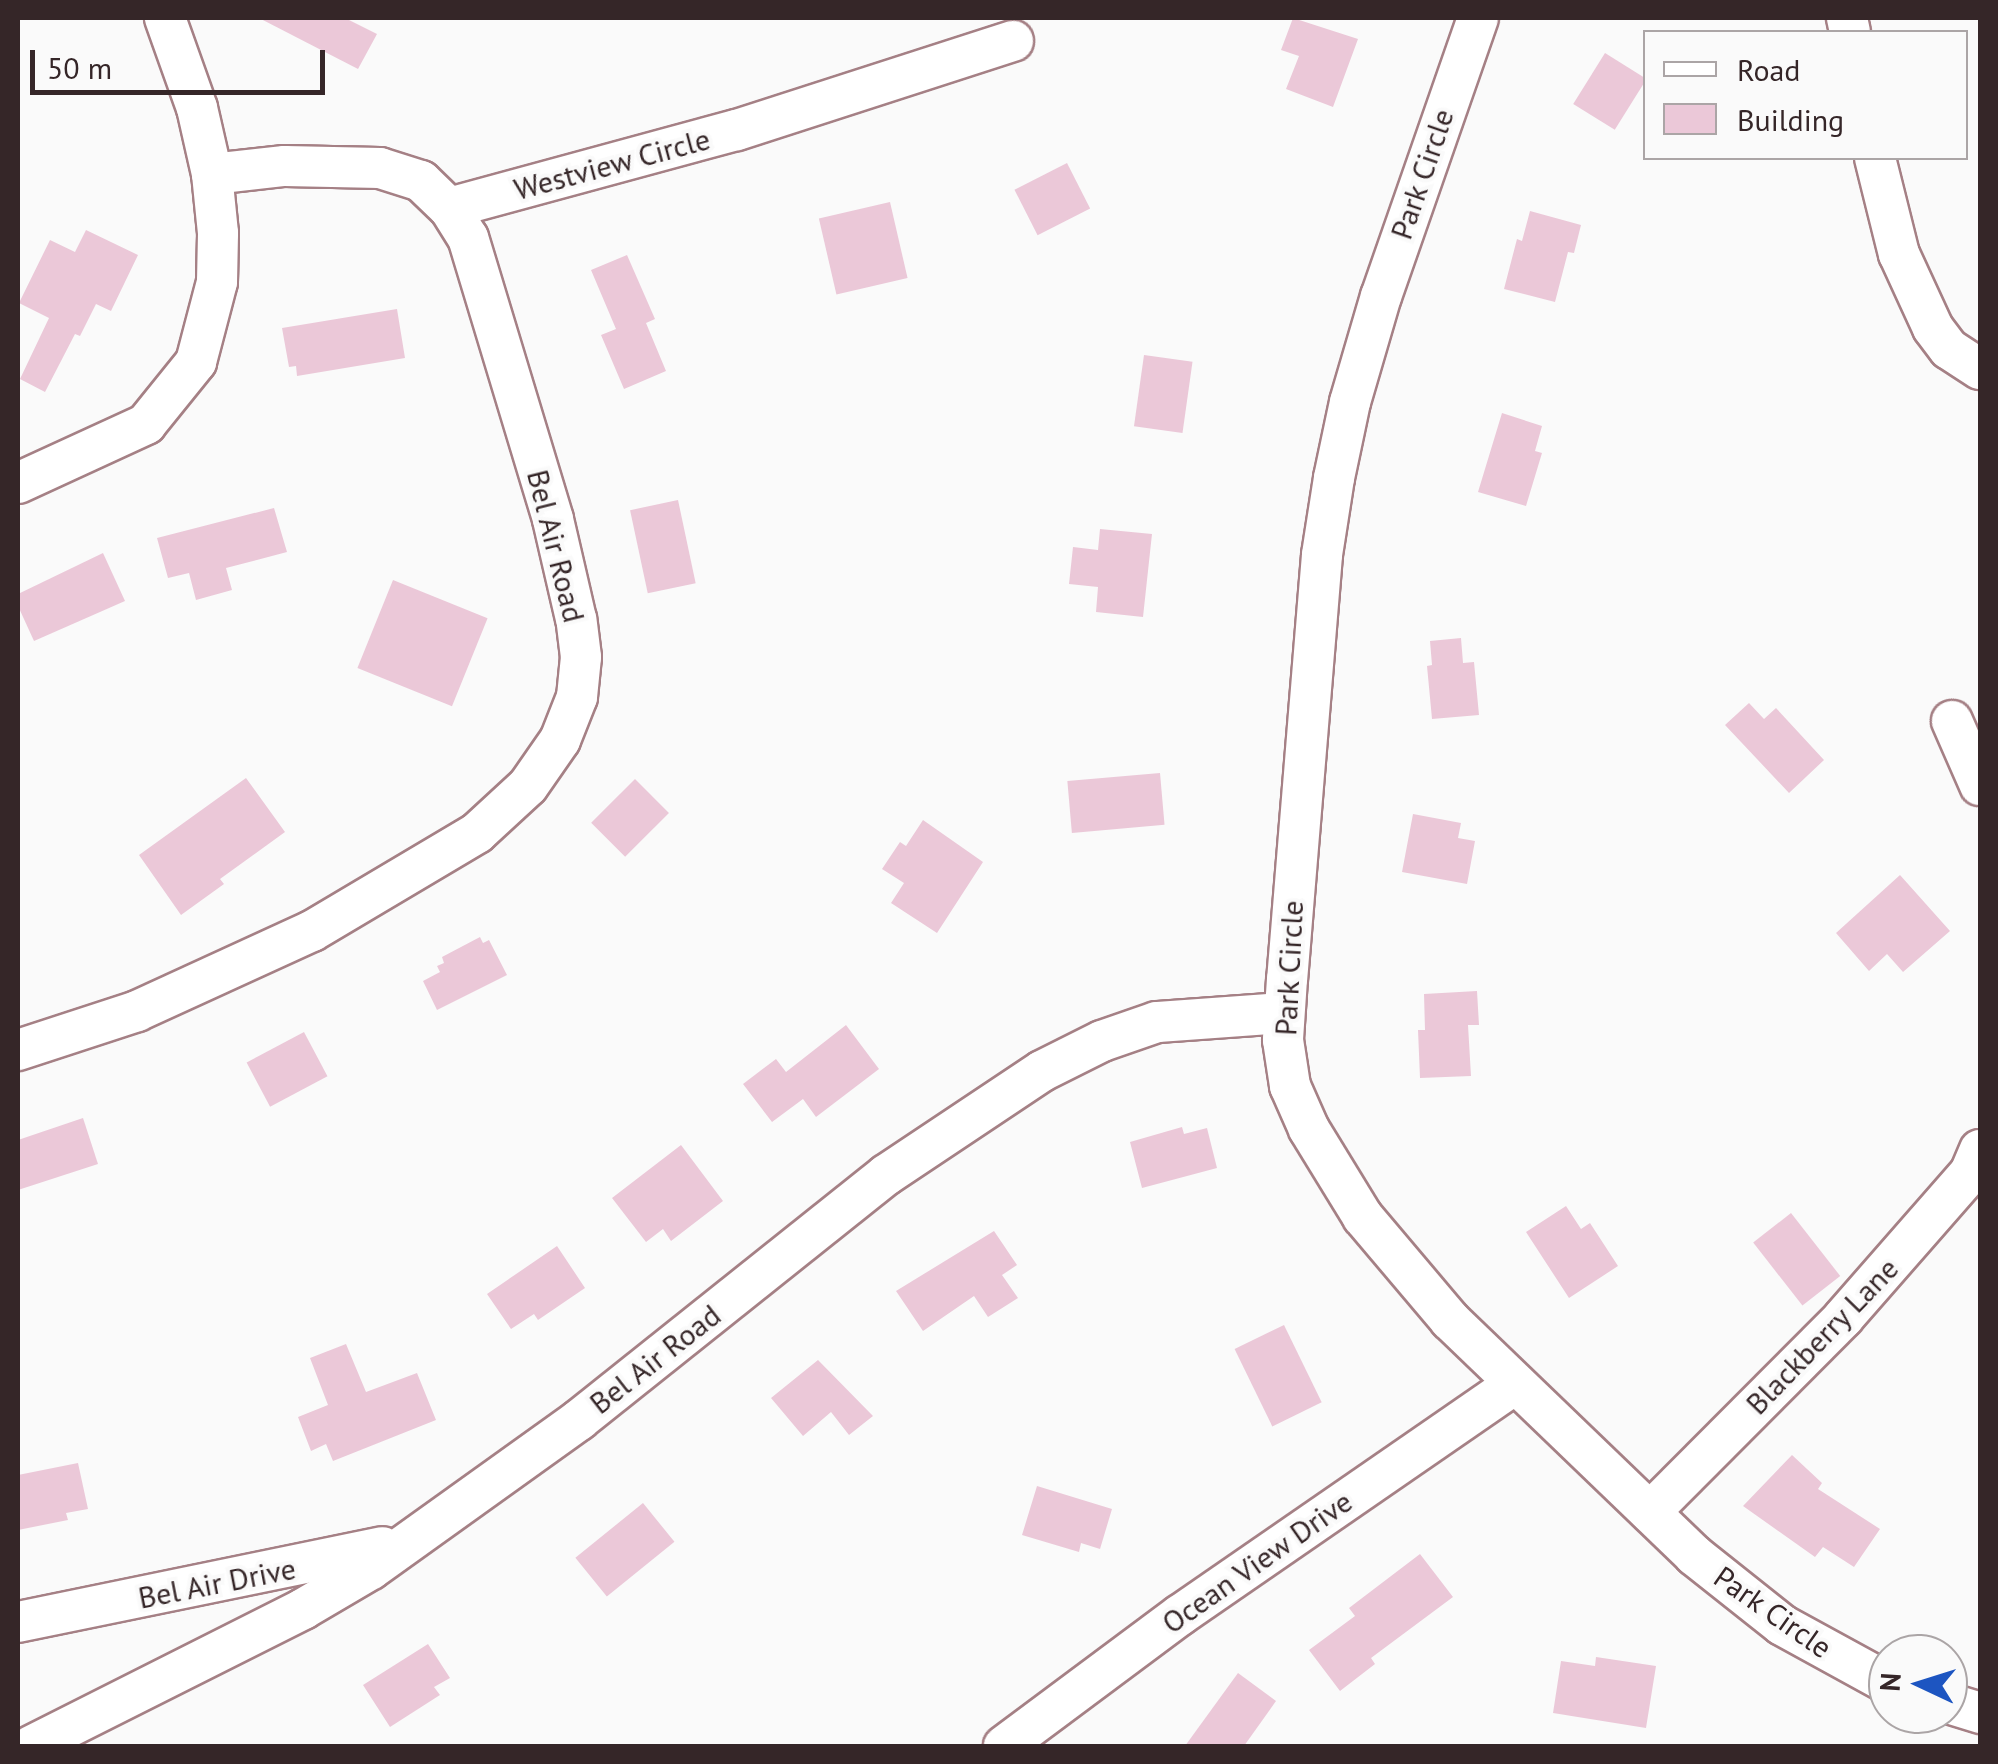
<!DOCTYPE html>
<style>
body{margin:0}
#map{position:relative;width:1998px;height:1764px;overflow:hidden;background:#fafafa;font-family:"PT Sans",sans-serif}
div>[style]{position:absolute}
.building>*{inset:0;background:#ebc8d8;transform-origin:0 0}
.roads{filter:drop-shadow(2px 0 #a58085) drop-shadow(-2px 0 #a58085) drop-shadow(0 2px #a58085) drop-shadow(0 -2px #a58085)}
.street>*{height:40px;margin:-20px;padding:0 20px;transform-origin:20px;border-radius:20px;background:#fff}
span{translate:-50% -50%;white-space:nowrap;text-align:center;line-height:1.15;-webkit-text-stroke:8px #fafafa;paint-order:stroke}
.street-label{font-size:30px;color:#352628}
.frame{position:absolute;inset:0;border:20px solid #352628;pointer-events:none}
.legend{position:absolute;left:1643px;top:30px;width:325px;height:130px;box-sizing:border-box;background:#fafafa;border:2px solid #aba5a6;margin:0;padding:12px 18px;list-style:none;font-size:30px;color:#352628}
.legend li{display:flex;align-items:center;gap:20px;height:50px}
.legend b{width:50px;border:2px solid #aba5a6}
.north{position:absolute;left:1868px;top:1634px;width:100px;height:100px;box-sizing:border-box;background:#fafafa;border:2px solid #aba5a6;border-radius:50%;rotate:274deg;font-size:28px;font-weight:700;line-height:40px;text-align:center;color:#352628}
.north::after{content:'';display:block;margin:auto;width:35px;height:45px;background:#1d55c1;clip-path:polygon(50% 0,100% 100%,50% 72%,0 100%)}
.scale{position:absolute;left:30px;top:50px;width:295px;height:45px;box-sizing:border-box;border:5px solid #352628;border-top:0;padding-left:12px;font-size:30px;line-height:35px;white-space:nowrap;color:#352628;-webkit-text-stroke:8px #fafafa;paint-order:stroke}
</style>
<div id="map">
<div class="building">
<div style="clip-path:polygon(259px 18px,345px 18px,377px 34px,358px 69px)"></div>
<div style="clip-path:polygon(1293px 18px,1358px 39px,1333px 107px,1286px 89px,1299px 56px,1281px 50px)"></div>
<div style="left:1605px;top:53px;width:49px;height:60px;rotate:32deg"></div>
<div style="left:1067px;top:163px;width:51px;height:59px;rotate:63deg"></div>
<div style="left:890px;top:202px;width:78px;height:73px;rotate:77deg"></div>
<div style="clip-path:polygon(1530px 211px,1581px 225px,1574px 253px,1568px 252px,1555px 302px,1504px 289px,1517px 239px,1522px 241px)"></div>
<div style="clip-path:polygon(86px 230px,138px 255px,111px 311px,96px 304px,80px 336px,75px 334px,45px 392px,20px 379px,49px 318px,19px 303px,50px 240px,75px 252px)"></div>
<div style="clip-path:polygon(627px 255px,655px 319px,646px 323px,666px 371px,624px 389px,601px 335px,616px 329px,591px 270px)"></div>
<div style="clip-path:polygon(397px 309px,405px 358px,297px 376px,296px 366px,289px 367px,282px 328px)"></div>
<div style="left:1144px;top:355px;width:49px;height:72px;rotate:8deg"></div>
<div style="clip-path:polygon(1502px 413px,1542px 426px,1535px 451px,1542px 453px,1526px 506px,1478px 492px)"></div>
<div style="left:678px;top:500px;width:85px;height:49px;rotate:78deg"></div>
<div style="clip-path:polygon(274px 508px,287px 552px,226px 568px,232px 590px,196px 600px,189px 573px,168px 578px,157px 538px)"></div>
<div style="clip-path:polygon(1100px 529px,1152px 534px,1143px 617px,1096px 612px,1098px 587px,1069px 584px,1073px 547px,1098px 550px)"></div>
<div style="clip-path:polygon(103px 553px,125px 601px,34px 641px,18px 606px,18px 594px)"></div>
<div style="left:393px;top:580px;width:102px;height:95px;rotate:22deg"></div>
<div style="clip-path:polygon(1461px 638px,1463px 663px,1474px 662px,1479px 715px,1432px 719px,1427px 666px,1432px 665px,1430px 641px)"></div>
<div style="clip-path:polygon(1749px 703px,1764px 719px,1776px 708px,1824px 760px,1789px 793px,1725px 725px)"></div>
<div style="left:1160px;top:773px;width:52px;height:93px;rotate:85deg"></div>
<div style="clip-path:polygon(246px 778px,285px 832px,220px 879px,224px 884px,181px 915px,139px 855px)"></div>
<div style="left:635px;top:779px;width:48px;height:62px;rotate:45deg"></div>
<div style="clip-path:polygon(1413px 814px,1461px 823px,1458px 838px,1475px 841px,1467px 884px,1402px 872px)"></div>
<div style="clip-path:polygon(923px 820px,983px 862px,937px 933px,891px 903px,904px 883px,882px 869px,900px 842px,906px 846px)"></div>
<div style="clip-path:polygon(1900px 875px,1950px 931px,1903px 972px,1887px 954px,1869px 971px,1836px 933px)"></div>
<div style="clip-path:polygon(480px 937px,483px 943px,489px 940px,507px 975px,437px 1010px,423px 981px,440px 972px,437px 966px,444px 963px,442px 957px)"></div>
<div style="clip-path:polygon(1477px 991px,1479px 1025px,1468px 1025px,1471px 1076px,1420px 1078px,1418px 1030px,1425px 1030px,1424px 994px)"></div>
<div style="clip-path:polygon(846px 1025px,879px 1069px,816px 1117px,803px 1099px,772px 1122px,743px 1084px,776px 1059px,786px 1072px)"></div>
<div style="left:304px;top:1032px;width:50px;height:65px;rotate:62deg"></div>
<div style="clip-path:polygon(83px 1118px,98px 1164px,18px 1190px,18px 1140px)"></div>
<div style="clip-path:polygon(1182px 1127px,1184px 1134px,1207px 1128px,1217px 1168px,1142px 1188px,1130px 1142px)"></div>
<div style="clip-path:polygon(681px 1145px,723px 1201px,671px 1241px,663px 1229px,646px 1242px,612px 1198px)"></div>
<div style="clip-path:polygon(1566px 1206px,1581px 1229px,1590px 1223px,1618px 1266px,1569px 1298px,1526px 1232px)"></div>
<div style="left:1791px;top:1213px;width:80px;height:48px;rotate:52deg"></div>
<div style="clip-path:polygon(994px 1231px,1017px 1265px,1002px 1275px,1018px 1298px,988px 1317px,974px 1296px,923px 1331px,896px 1291px)"></div>
<div style="clip-path:polygon(557px 1246px,585px 1288px,538px 1320px,534px 1314px,511px 1329px,487px 1294px)"></div>
<div style="left:1284px;top:1325px;width:86px;height:55px;rotate:64deg"></div>
<div style="clip-path:polygon(346px 1344px,366px 1392px,417px 1373px,436px 1420px,333px 1461px,326px 1444px,311px 1451px,298px 1417px,328px 1405px,310px 1358px)"></div>
<div style="clip-path:polygon(818px 1360px,873px 1416px,849px 1435px,831px 1412px,803px 1436px,771px 1398px)"></div>
<div style="clip-path:polygon(1792px 1455px,1822px 1483px,1818px 1489px,1880px 1529px,1854px 1567px,1823px 1547px,1815px 1557px,1743px 1506px)"></div>
<div style="clip-path:polygon(78px 1463px,88px 1509px,66px 1513px,68px 1520px,18px 1530px,18px 1475px)"></div>
<div style="clip-path:polygon(1037px 1486px,1112px 1509px,1100px 1549px,1081px 1543px,1079px 1552px,1022px 1535px)"></div>
<div style="left:643px;top:1503px;width:50px;height:87px;rotate:51deg"></div>
<div style="clip-path:polygon(1420px 1554px,1453px 1597px,1371px 1658px,1375px 1664px,1340px 1691px,1309px 1650px,1355px 1616px,1349px 1608px)"></div>
<div style="clip-path:polygon(428px 1644px,450px 1678px,434px 1687px,440px 1695px,390px 1727px,363px 1685px)"></div>
<div style="clip-path:polygon(1596px 1657px,1656px 1666px,1646px 1728px,1553px 1713px,1561px 1661px,1595px 1666px)"></div>
<div style="clip-path:polygon(1238px 1673px,1276px 1701px,1244px 1746px,1185px 1746px)"></div>
</div>
<div class="roads">
<div class="street">
<div style="left:1478px;top:18px;width:294px;rotate:109.2deg"></div>
<div style="left:1381px;top:296px;width:110px;rotate:106.3deg"></div>
<div style="left:1350px;top:402px;width:78px;rotate:101.9deg"></div>
<div style="left:1334px;top:478px;width:78px;rotate:98.9deg"></div>
<div style="left:1322px;top:555px;width:425px;rotate:94.7deg"></div>
<div style="left:1287px;top:979px;width:61px;rotate:93.8deg"></div>
<div style="left:1283px;top:1040px;width:47px;rotate:81.3deg"></div>
<div style="left:1290px;top:1086px;width:47px;rotate:66.2deg"></div>
<div style="left:1309px;top:1129px;width:103px;rotate:58.5deg"></div>
<div style="left:1363px;top:1217px;width:135px;rotate:49.8deg"></div>
<div style="left:1450px;top:1320px;width:339px;rotate:43.9deg"></div>
<div style="left:1694px;top:1555px;width:112px;rotate:38.5deg"></div>
<div style="left:1782px;top:1625px;width:121px;rotate:28.7deg"></div>
<div style="left:1847px;top:18px;width:14px;rotate:78deg"></div>
<div style="left:1875px;top:158px;width:99px;rotate:76deg"></div>
<div style="left:1899px;top:254px;width:81px;rotate:65.3deg"></div>
<div style="left:1933px;top:328px;width:26px;rotate:53deg"></div>
<div style="left:1949px;top:349px;width:37px;rotate:33deg"></div>
<div style="left:212px;top:174px;width:73px;rotate:-6.3deg"></div>
<div style="left:285px;top:166px;width:95px;rotate:1.2deg"></div>
<div style="left:380px;top:168px;width:43px;rotate:17.6deg"></div>
<div style="left:421px;top:181px;width:39px;rotate:44deg"></div>
<div style="left:449px;top:208px;width:298px;rotate:-15.2deg"></div>
<div style="left:737px;top:130px;width:290px;rotate:-17.9deg"></div>
<div style="left:18px;top:483px;width:141px;rotate:-24.7deg"></div>
<div style="left:146px;top:424px;width:80px;rotate:-51.1deg"></div>
<div style="left:196px;top:362px;width:83px;rotate:-75.3deg"></div>
<div style="left:217px;top:282px;width:49px;rotate:-88.8deg"></div>
<div style="left:218px;top:233px;width:59px;rotate:-95.8deg"></div>
<div style="left:212px;top:174px;width:68px;rotate:-102.8deg"></div>
<div style="left:197px;top:108px;width:96px;rotate:-109.6deg"></div>
<div style="left:1952px;top:721px;width:70px;rotate:66.4deg"></div>
<div style="left:18px;top:1050px;width:125px;rotate:-18.1deg"></div>
<div style="left:137px;top:1011px;width:192px;rotate:-24.6deg"></div>
<div style="left:312px;top:931px;width:192px;rotate:-30.7deg"></div>
<div style="left:477px;top:833px;width:69px;rotate:-42.7deg"></div>
<div style="left:528px;top:786px;width:56px;rotate:-55.2deg"></div>
<div style="left:560px;top:740px;width:46px;rotate:-68.4deg"></div>
<div style="left:577px;top:697px;width:40px;rotate:-84.3deg"></div>
<div style="left:581px;top:657px;width:38px;rotate:-97deg"></div>
<div style="left:576px;top:619px;width:103px;rotate:-103deg"></div>
<div style="left:553px;top:519px;width:294px;rotate:-106.8deg"></div>
<div style="left:468px;top:238px;width:36px;rotate:-122deg"></div>
<div style="left:1650px;top:1512px;width:274px;rotate:-45.1deg"></div>
<div style="left:1843px;top:1318px;width:193px;rotate:-48.8deg"></div>
<div style="left:1970px;top:1173px;width:25px;rotate:-67deg"></div>
<div style="left:18px;top:1622px;width:372px;rotate:-11.6deg"></div>
<div style="left:1948px;top:1703px;width:34px;rotate:17deg"></div>
<div style="left:31px;top:1746px;width:305px;rotate:-26.7deg"></div>
<div style="left:303px;top:1609px;width:79px;rotate:-30.5deg"></div>
<div style="left:371px;top:1569px;width:256px;rotate:-35.6deg"></div>
<div style="left:579px;top:1420px;width:393px;rotate:-38.6deg"></div>
<div style="left:886px;top:1175px;width:187px;rotate:-33.7deg"></div>
<div style="left:1042px;top:1071px;width:67px;rotate:-26.6deg"></div>
<div style="left:1102px;top:1041px;width:58px;rotate:-19.1deg"></div>
<div style="left:1157px;top:1022px;width:127px;rotate:-4.1deg"></div>
<div style="left:1004px;top:1746px;width:219px;rotate:-36.7deg"></div>
<div style="left:1180px;top:1615px;width:407px;rotate:-34.6deg"></div>
</div>
</div>
<div class="street-label">
<span style="left:612px;top:164px;rotate:-15deg">Westview Circle</span>
<span style="left:1422px;top:174px;rotate:-71deg">Park Circle</span>
<span style="left:556px;top:546px;rotate:76deg">Bel Air Road</span>
<span style="left:1289px;top:968px;rotate:-87deg">Park Circle</span>
<span style="left:1822px;top:1336px;rotate:-46deg">Blackberry Lane</span>
<span style="left:655px;top:1359px;rotate:-38deg">Bel Air Road</span>
<span style="left:1257px;top:1562px;rotate:-35deg">Ocean View Drive</span>
<span style="left:217px;top:1583px;rotate:-11deg">Bel Air Drive</span>
<span style="left:1773px;top:1612px;rotate:35deg">Park Circle</span>
</div>
<div class="frame"></div>
<ul class="legend">
<li><b style="height:12px;background:#fff"></b>Road</li>
<li><b style="height:28px;background:#ebc8d8"></b>Building</li>
</ul>
<div class="north">N</div>
<div class="scale">50 m</div>
</div>
